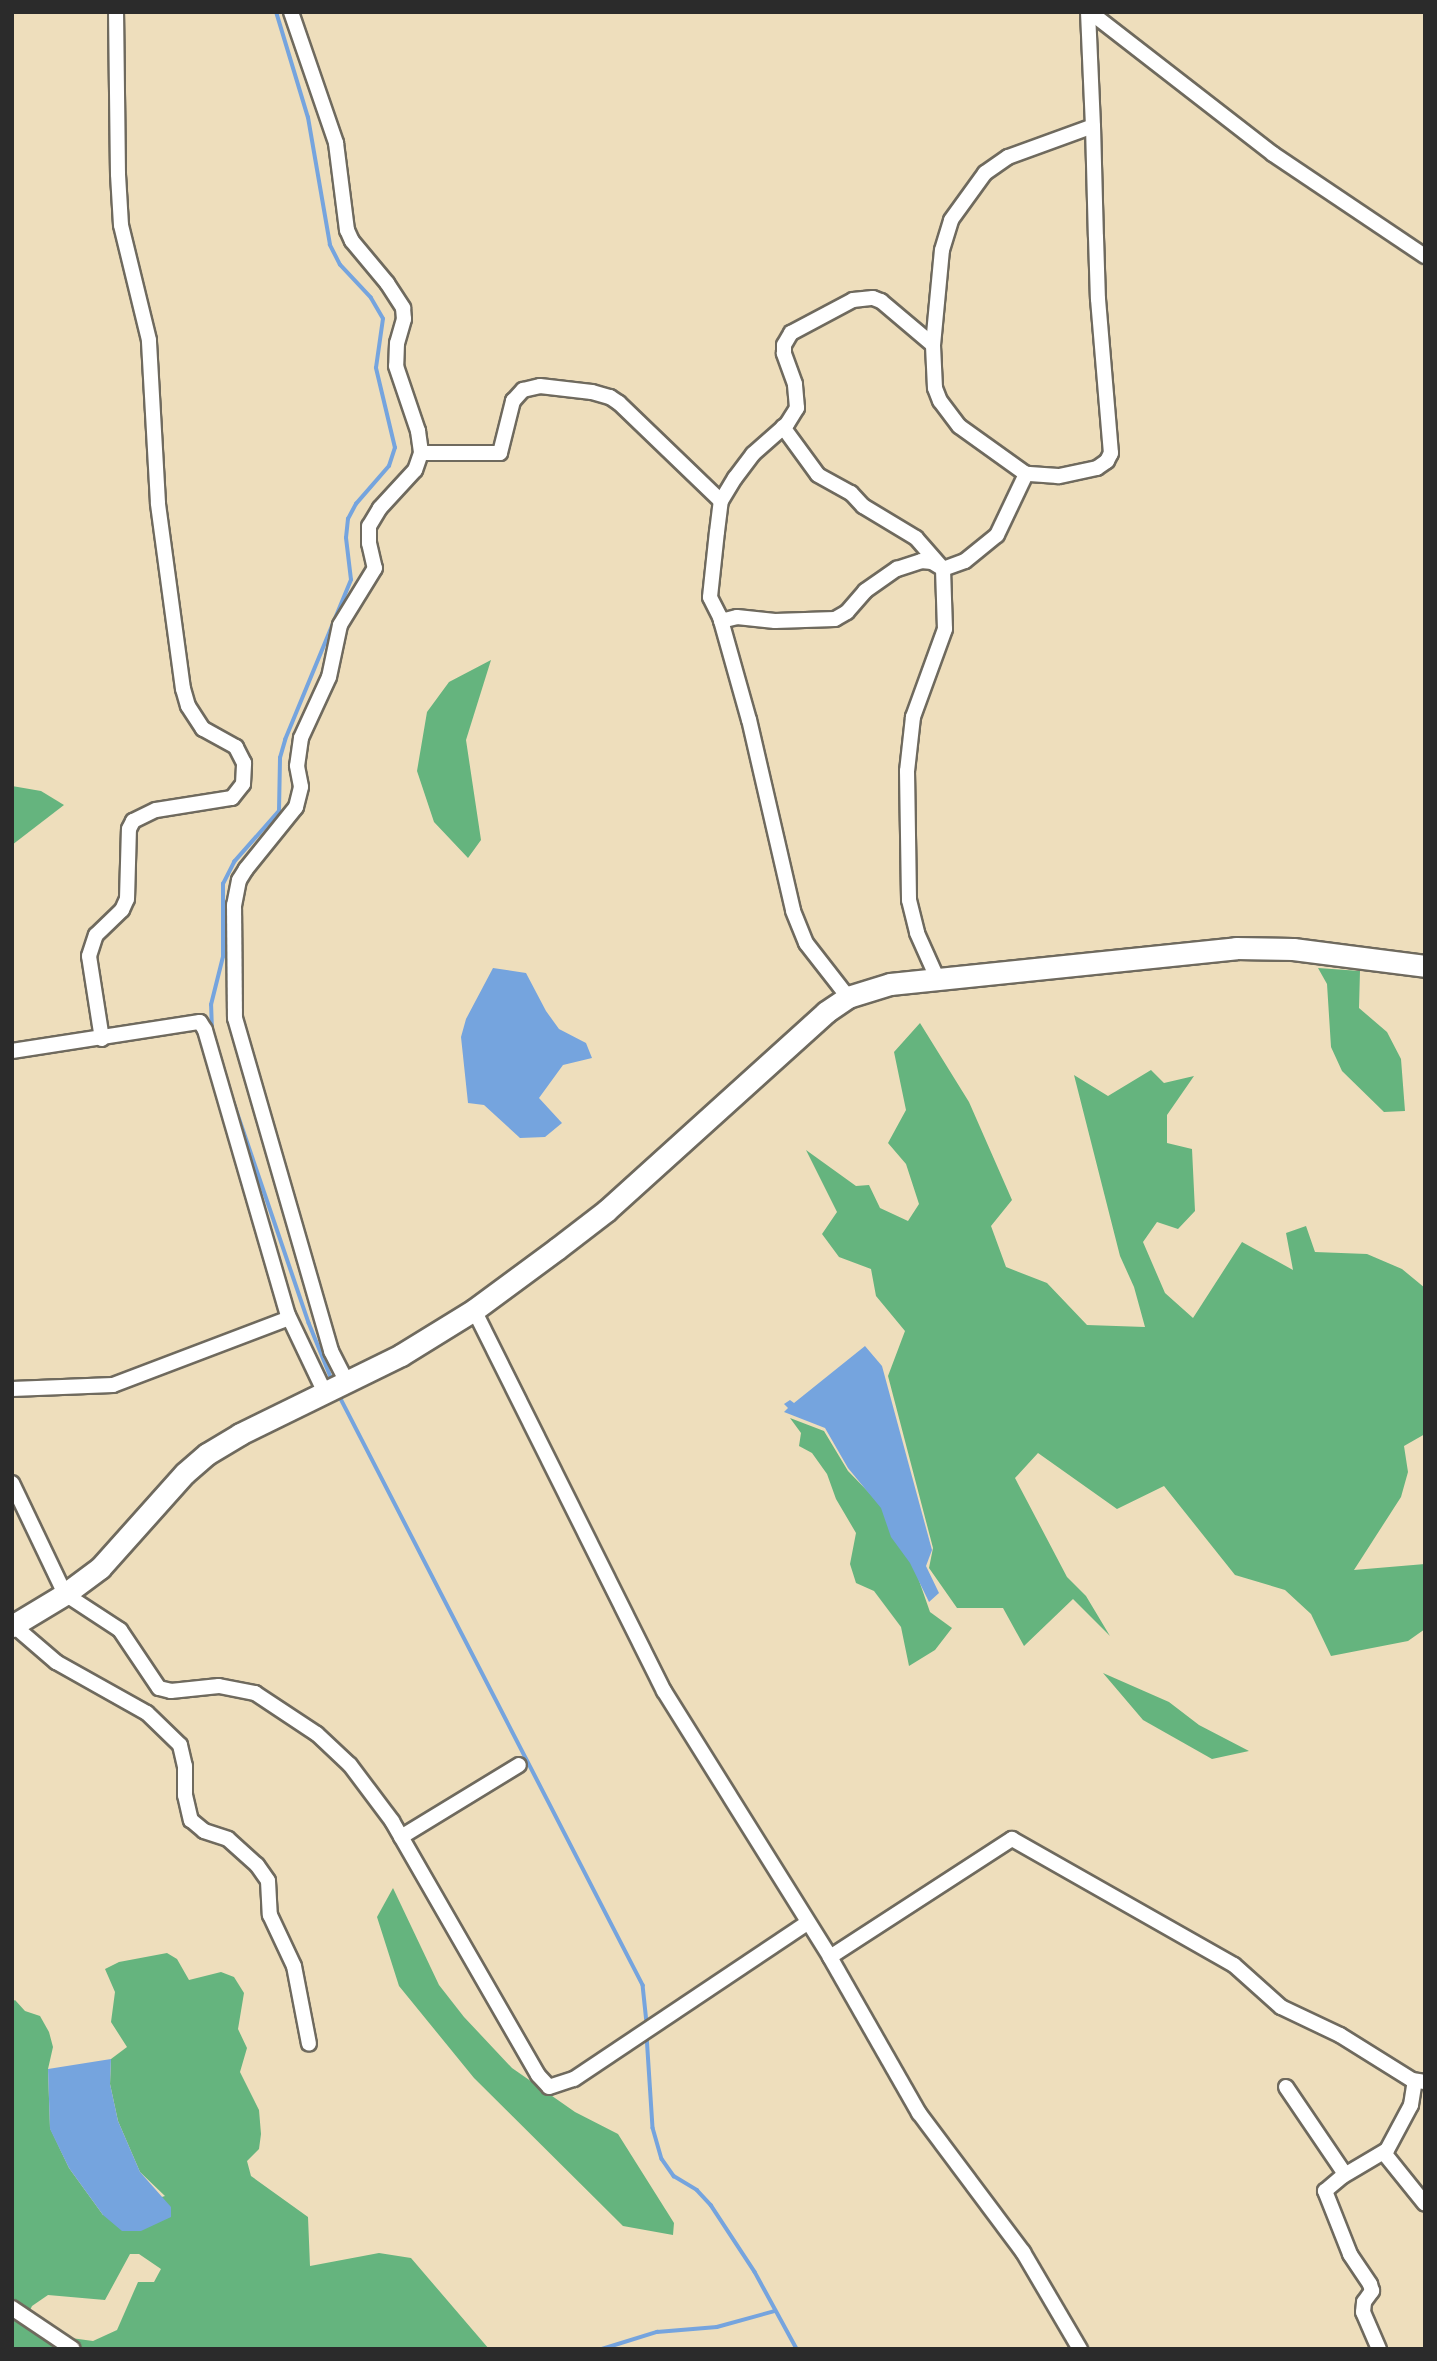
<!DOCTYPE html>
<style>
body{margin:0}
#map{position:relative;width:1437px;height:2361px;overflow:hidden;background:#eedebc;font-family:Pangolin,sans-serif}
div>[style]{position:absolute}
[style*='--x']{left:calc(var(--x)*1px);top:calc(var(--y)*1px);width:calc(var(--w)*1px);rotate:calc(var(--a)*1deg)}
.forest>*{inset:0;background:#65b47e}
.water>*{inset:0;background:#75a4de}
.stream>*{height:3.5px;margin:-1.75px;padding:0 1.75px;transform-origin:1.75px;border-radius:1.75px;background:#75a4de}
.roads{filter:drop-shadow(2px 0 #6f6a5e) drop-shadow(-2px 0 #6f6a5e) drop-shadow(0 2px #6f6a5e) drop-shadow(0 -2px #6f6a5e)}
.street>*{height:14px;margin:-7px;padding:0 7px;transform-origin:7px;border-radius:7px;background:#fff}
.secondary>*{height:21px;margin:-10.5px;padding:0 10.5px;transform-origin:10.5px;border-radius:10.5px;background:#fff}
span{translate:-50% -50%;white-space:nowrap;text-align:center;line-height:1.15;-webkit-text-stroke:5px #fff;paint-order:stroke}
.frame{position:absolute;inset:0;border:14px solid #2b2b2b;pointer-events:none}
</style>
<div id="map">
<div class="forest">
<i style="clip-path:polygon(491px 660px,466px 740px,481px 840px,468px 858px,434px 822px,417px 771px,427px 712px,449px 682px)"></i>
<i style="clip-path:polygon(12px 786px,41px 791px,64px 805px,12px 845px)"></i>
<i style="clip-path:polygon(1318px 968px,1360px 971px,1359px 1008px,1387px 1032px,1401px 1059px,1405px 1111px,1384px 1112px,1342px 1071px,1331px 1047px,1327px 984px)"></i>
<i style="clip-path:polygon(920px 1023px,969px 1102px,1012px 1200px,991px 1226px,1006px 1267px,1047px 1283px,1087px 1325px,1145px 1327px,1134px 1287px,1120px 1256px,1074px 1075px,1108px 1096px,1151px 1070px,1164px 1083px,1194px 1076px,1167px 1115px,1167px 1143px,1192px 1149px,1195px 1211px,1178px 1229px,1157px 1222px,1143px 1242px,1165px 1293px,1193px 1318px,1242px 1242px,1293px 1270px,1286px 1233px,1306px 1226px,1315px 1252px,1367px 1254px,1402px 1269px,1425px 1288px,1425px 1434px,1404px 1446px,1408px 1472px,1401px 1497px,1354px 1570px,1425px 1564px,1425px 1629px,1408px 1641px,1331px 1656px,1311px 1614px,1285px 1590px,1235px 1575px,1164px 1486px,1117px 1509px,1038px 1453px,1015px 1478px,1067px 1577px,1086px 1596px,1110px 1636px,1073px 1599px,1024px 1646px,1003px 1608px,957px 1608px,929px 1568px,933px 1548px,888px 1376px,905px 1331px,876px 1296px,871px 1269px,839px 1257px,822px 1234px,837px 1212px,806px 1150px,856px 1186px,869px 1185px,880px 1208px,908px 1221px,919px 1204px,906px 1164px,888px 1143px,906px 1110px,894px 1052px)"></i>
<i style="clip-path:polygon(790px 1418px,824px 1431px,848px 1471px,882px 1506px,915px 1569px,930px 1612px,952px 1628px,935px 1650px,909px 1666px,901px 1627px,874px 1591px,856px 1583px,850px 1564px,856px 1533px,836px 1499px,827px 1474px,812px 1453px,799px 1446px,801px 1433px)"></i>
<i style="clip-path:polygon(1103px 1673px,1169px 1702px,1199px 1725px,1249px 1751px,1212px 1759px,1143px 1720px)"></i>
<i style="clip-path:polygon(393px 1888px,439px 1985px,464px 2017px,512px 2068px,575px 2112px,618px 2134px,674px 2223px,673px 2235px,623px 2226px,474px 2078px,399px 1986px,377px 1917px)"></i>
<i style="clip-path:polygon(evenodd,167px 1953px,177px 1959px,189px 1980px,221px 1972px,234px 1977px,244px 1993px,238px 2029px,247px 2048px,240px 2072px,259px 2110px,261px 2134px,259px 2149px,247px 2161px,251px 2176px,308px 2217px,310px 2266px,379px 2253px,411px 2258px,489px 2349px,12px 2349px,12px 2002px,15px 2000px,25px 2011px,40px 2016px,49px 2032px,53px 2047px,48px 2069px,50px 2128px,69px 2168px,103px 2215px,165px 2196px,140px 2172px,118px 2121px,110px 2084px,111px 2059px,127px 2047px,111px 2022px,115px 1992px,105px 1969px,119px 1962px,167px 1953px,130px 2254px,139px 2254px,161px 2269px,154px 2282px,138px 2282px,117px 2330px,93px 2341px,49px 2335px,25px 2321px,32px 2306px,48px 2295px,105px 2300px,130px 2254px)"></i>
</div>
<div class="water">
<i style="clip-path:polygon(493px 968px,526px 973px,546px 1011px,559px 1029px,586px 1043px,592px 1058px,563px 1065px,539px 1098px,562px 1123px,545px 1137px,520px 1138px,484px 1105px,468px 1103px,461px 1037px,466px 1019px)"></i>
<i style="clip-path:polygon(865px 1346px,882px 1366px,932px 1550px,926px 1566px,939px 1593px,929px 1602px,910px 1563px,891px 1537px,881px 1508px,848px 1468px,825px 1428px,784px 1412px,788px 1408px,784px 1404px,790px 1400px,794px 1403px)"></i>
<i style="clip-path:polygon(111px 2059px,110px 2084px,118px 2121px,140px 2172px,171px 2207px,171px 2217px,141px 2231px,122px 2231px,103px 2215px,69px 2168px,50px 2129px,48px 2069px)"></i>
</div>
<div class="stream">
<i style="--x:212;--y:1031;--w:26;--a:-92"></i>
<i style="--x:211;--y:1005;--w:49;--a:-76"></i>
<i style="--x:223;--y:957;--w:73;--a:-90"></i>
<i style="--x:223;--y:884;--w:25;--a:-63"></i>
<i style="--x:234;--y:862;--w:68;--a:-48.6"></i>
<i style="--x:279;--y:811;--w:53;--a:-88.9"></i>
<i style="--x:280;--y:758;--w:19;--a:-74"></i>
<i style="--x:285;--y:740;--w:173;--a:-67.6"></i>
<i style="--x:351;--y:580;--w:42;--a:-96.8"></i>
<i style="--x:346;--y:538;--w:19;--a:-84"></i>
<i style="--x:348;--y:519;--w:17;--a:-62"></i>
<i style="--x:356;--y:504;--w:50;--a:-49"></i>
<i style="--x:389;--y:466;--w:19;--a:-72"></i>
<i style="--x:395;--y:448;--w:82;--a:-103.4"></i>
<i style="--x:376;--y:368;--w:49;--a:-81.9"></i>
<i style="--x:383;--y:319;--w:24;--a:-120"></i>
<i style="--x:371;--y:298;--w:45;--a:-133.2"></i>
<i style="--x:340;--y:265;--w:22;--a:-117"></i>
<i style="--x:330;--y:245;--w:129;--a:-99.8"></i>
<i style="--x:308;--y:118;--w:111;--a:-106.8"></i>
<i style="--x:228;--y:1085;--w:251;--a:71.2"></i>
<i style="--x:309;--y:1323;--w:64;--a:67.9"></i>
<i style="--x:339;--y:1395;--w:664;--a:62.74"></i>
<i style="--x:643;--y:1985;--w:38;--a:84"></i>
<i style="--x:647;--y:2035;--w:93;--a:86.3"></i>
<i style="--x:653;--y:2128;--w:32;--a:74"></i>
<i style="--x:662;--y:2159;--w:21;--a:55"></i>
<i style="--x:674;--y:2176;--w:27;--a:31"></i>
<i style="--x:697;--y:2190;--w:21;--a:47"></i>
<i style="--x:711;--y:2205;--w:80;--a:56.7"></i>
<i style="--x:755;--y:2272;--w:88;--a:61.4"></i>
<i style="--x:602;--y:2349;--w:58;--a:-17.2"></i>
<i style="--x:657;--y:2332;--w:60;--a:-4.8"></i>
<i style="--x:717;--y:2327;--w:60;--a:-15.4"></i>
</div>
<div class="roads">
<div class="street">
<i style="--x:291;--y:12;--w:139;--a:71"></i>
<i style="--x:336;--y:143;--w:88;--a:82.8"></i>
<i style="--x:347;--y:230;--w:12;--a:66"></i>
<i style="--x:352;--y:241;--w:55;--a:50.2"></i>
<i style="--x:387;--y:283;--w:30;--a:57"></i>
<i style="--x:403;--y:308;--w:11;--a:85"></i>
<i style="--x:404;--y:319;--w:25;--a:106"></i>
<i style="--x:397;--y:343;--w:23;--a:92"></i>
<i style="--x:396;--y:366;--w:69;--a:71.3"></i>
<i style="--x:418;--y:431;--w:22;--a:82"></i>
<i style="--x:421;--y:453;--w:18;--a:109"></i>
<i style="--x:415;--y:470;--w:52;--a:132.6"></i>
<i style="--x:380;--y:508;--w:21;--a:121"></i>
<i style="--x:369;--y:526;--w:17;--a:90"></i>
<i style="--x:369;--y:543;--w:26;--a:77"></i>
<i style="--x:375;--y:568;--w:67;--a:121.6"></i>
<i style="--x:340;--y:625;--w:53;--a:101.9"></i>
<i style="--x:329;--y:677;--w:67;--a:114.7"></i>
<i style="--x:301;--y:738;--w:28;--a:98"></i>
<i style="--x:297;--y:766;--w:21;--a:79"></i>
<i style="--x:301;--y:787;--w:21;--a:104"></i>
<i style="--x:296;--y:807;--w:80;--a:128.9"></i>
<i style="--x:246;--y:869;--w:13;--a:122"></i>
<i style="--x:239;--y:880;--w:25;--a:101"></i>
<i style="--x:234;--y:905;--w:113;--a:89.5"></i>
<i style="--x:235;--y:1018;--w:347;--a:73.9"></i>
<i style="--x:331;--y:1351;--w:35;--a:63"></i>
<i style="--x:1088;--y:12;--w:114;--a:87.5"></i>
<i style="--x:1093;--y:126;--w:111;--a:88.5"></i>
<i style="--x:1096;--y:237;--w:62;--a:88.2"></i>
<i style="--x:1098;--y:299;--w:155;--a:85.2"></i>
<i style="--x:1111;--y:453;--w:9;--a:117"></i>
<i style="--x:1107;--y:461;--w:12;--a:145"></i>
<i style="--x:1097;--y:468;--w:40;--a:168"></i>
<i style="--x:1058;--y:476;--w:32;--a:-176"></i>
<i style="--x:1026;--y:474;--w:82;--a:-144.4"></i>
<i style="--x:959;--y:426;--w:31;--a:-127"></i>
<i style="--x:940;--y:401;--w:14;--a:-111"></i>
<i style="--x:935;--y:388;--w:43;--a:-92.7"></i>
<i style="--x:933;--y:345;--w:95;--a:-84.6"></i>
<i style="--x:942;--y:250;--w:31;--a:-73"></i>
<i style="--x:951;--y:220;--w:58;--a:-54.1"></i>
<i style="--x:985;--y:173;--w:28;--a:-35"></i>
<i style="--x:1008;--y:157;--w:90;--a:-20"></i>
<i style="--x:1090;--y:12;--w:232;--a:37.8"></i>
<i style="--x:1273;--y:154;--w:183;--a:33.9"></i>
<i style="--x:783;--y:427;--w:59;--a:53.9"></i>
<i style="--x:818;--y:475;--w:38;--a:29"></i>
<i style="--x:851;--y:493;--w:18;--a:47"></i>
<i style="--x:863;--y:506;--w:62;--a:31.1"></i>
<i style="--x:916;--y:538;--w:41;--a:48.9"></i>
<i style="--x:943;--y:569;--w:60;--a:88.1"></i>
<i style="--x:945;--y:629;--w:94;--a:110"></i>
<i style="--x:913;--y:717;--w:54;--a:96.3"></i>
<i style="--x:907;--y:771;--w:129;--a:89.1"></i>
<i style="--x:909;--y:900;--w:34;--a:76"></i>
<i style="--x:917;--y:933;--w:51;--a:65.9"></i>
<i style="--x:421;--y:453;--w:79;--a:0"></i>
<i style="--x:500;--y:453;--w:54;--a:-76"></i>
<i style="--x:513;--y:401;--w:15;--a:-48"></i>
<i style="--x:523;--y:390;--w:17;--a:-13"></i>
<i style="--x:540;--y:386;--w:52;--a:6.6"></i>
<i style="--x:592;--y:392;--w:19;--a:16"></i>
<i style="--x:610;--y:397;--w:11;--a:34"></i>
<i style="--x:619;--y:403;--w:141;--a:43.9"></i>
<i style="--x:721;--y:621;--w:16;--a:-14"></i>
<i style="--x:737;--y:617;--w:38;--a:6"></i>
<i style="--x:775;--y:621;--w:60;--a:-1.9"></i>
<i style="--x:835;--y:619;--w:14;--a:-30"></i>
<i style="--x:847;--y:612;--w:28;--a:-49"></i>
<i style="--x:865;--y:591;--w:39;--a:-35"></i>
<i style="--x:897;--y:569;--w:25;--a:-18"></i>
<i style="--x:921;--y:561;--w:11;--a:5"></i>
<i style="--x:932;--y:562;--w:13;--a:32"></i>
<i style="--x:943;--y:569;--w:23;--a:-20"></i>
<i style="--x:965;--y:561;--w:41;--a:-39.1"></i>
<i style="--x:997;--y:535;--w:68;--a:-64.6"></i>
<i style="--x:848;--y:997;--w:68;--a:-127.9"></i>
<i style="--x:806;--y:943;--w:35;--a:-112"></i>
<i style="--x:793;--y:910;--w:195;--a:-103"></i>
<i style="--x:749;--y:720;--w:107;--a:-105.7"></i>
<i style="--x:720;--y:617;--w:22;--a:-117"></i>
<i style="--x:710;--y:597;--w:65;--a:-83.9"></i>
<i style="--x:717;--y:532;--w:31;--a:-83"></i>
<i style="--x:721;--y:501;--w:27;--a:-59"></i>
<i style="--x:735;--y:478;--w:30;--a:-53"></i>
<i style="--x:753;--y:454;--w:45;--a:-41.4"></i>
<i style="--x:787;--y:424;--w:19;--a:-58"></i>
<i style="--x:797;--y:408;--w:24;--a:-95"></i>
<i style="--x:795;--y:384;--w:33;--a:-110"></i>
<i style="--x:784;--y:353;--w:8;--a:-90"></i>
<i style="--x:784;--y:345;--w:14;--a:-60"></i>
<i style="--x:791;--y:333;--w:70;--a:-28"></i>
<i style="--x:853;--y:300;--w:20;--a:-6"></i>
<i style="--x:873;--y:298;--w:9;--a:21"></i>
<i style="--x:881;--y:301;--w:68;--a:40.2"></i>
<i style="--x:102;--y:1039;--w:84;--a:-98.9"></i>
<i style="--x:89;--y:956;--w:22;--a:-72"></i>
<i style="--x:96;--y:935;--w:36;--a:-44"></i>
<i style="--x:122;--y:910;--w:12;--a:-66"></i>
<i style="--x:127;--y:899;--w:70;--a:-88.4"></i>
<i style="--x:129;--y:829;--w:9;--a:-63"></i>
<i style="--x:133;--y:821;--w:25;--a:-26"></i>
<i style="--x:156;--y:810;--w:77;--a:-9"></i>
<i style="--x:232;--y:798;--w:18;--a:-52"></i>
<i style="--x:243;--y:784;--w:21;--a:-87"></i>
<i style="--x:244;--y:763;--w:18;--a:-117"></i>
<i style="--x:236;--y:747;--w:38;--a:-151"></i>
<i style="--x:203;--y:729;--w:27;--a:-123"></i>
<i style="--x:188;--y:706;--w:18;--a:-106"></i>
<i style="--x:183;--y:689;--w:188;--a:-97.7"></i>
<i style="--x:158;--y:503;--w:163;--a:-93.2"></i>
<i style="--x:149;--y:340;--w:118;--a:-103.7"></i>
<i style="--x:121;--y:225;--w:51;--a:-93.4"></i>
<i style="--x:118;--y:174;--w:162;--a:-90.7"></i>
<i style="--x:12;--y:1051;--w:190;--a:-8.8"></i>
<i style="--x:200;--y:1022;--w:9;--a:58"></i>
<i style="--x:205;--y:1030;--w:297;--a:73.8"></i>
<i style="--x:288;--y:1315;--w:86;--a:64.6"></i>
<i style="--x:474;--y:1310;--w:426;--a:63.5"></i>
<i style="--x:664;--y:1691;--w:314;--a:58"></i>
<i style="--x:830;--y:1957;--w:180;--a:60.3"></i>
<i style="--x:919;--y:2113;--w:174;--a:53.2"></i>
<i style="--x:1023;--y:2252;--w:113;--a:59.6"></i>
<i style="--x:12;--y:1389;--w:101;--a:-2.3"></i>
<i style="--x:113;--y:1385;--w:188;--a:-20.8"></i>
<i style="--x:12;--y:1483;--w:123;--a:64.5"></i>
<i style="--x:65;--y:1594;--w:66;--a:33.2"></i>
<i style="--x:120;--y:1630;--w:70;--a:56.1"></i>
<i style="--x:159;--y:1688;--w:12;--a:14"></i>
<i style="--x:171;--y:1691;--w:48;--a:-5.9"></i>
<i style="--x:219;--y:1686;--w:37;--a:11"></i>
<i style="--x:255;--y:1693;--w:74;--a:33.5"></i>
<i style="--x:317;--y:1734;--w:45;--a:43.2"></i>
<i style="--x:350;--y:1765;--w:70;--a:53.1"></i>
<i style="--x:392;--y:1821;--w:293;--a:60.1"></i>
<i style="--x:538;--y:2075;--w:16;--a:47"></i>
<i style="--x:549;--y:2087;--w:26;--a:-18"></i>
<i style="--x:574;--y:2079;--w:280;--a:-33.8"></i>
<i style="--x:13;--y:1625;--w:57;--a:40.7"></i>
<i style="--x:56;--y:1662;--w:104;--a:29.3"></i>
<i style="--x:147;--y:1713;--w:46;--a:44.1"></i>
<i style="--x:180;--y:1745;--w:22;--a:77"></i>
<i style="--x:185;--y:1766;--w:29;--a:90"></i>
<i style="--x:185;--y:1795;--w:26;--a:77"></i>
<i style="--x:191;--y:1820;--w:17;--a:40"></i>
<i style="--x:204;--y:1831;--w:25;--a:18"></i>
<i style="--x:228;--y:1839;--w:39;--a:42"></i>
<i style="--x:257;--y:1865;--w:19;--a:55"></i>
<i style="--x:268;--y:1881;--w:34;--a:87"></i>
<i style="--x:270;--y:1915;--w:56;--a:64.8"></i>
<i style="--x:294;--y:1966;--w:79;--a:79.1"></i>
<i style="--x:401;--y:1837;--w:138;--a:-31.4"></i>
<i style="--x:830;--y:1957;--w:217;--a:-33"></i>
<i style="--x:1012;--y:1839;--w:255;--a:29.6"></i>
<i style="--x:1234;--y:1965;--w:63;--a:41.8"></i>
<i style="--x:1281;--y:2007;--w:65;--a:25.4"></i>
<i style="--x:1340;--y:2035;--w:85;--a:32"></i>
<i style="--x:1412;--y:2080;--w:13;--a:9"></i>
<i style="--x:1286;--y:2087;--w:105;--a:55.9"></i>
<i style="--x:1384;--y:2153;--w:65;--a:51.2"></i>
<i style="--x:12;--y:2308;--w:73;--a:33.9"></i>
<i style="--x:1379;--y:2349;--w:40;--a:-113.4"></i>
<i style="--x:1363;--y:2312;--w:10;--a:-84"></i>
<i style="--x:1364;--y:2302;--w:14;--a:-54"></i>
<i style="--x:1372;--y:2291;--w:7;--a:-106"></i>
<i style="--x:1370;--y:2284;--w:36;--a:-124"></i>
<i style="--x:1350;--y:2254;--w:68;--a:-111.6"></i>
<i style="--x:1325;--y:2191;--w:23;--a:-40"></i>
<i style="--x:1343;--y:2176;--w:51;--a:-30.6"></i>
<i style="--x:1387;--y:2150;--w:51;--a:-61.9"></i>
<i style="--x:1411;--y:2105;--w:24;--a:-81"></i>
</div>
<div class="secondary">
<i style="--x:12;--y:1626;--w:62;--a:-31.1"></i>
<i style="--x:65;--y:1594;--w:44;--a:-36.6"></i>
<i style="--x:100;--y:1568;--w:127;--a:-48.2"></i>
<i style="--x:185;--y:1473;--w:29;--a:-41"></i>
<i style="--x:207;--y:1454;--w:39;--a:-31"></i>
<i style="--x:240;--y:1434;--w:179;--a:-26.1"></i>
<i style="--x:401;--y:1355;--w:86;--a:-31.7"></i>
<i style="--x:474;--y:1310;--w:104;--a:-36.4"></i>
<i style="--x:558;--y:1248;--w:61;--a:-37.6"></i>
<i style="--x:606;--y:1211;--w:297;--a:-42.1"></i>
<i style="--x:826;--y:1012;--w:27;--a:-34"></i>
<i style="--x:848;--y:997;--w:44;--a:-17.2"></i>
<i style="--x:890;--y:984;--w:348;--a:-5.9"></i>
<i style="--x:1236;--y:948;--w:57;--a:1"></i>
<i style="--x:1293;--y:949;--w:133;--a:7.3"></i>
</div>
</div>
<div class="frame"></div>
</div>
